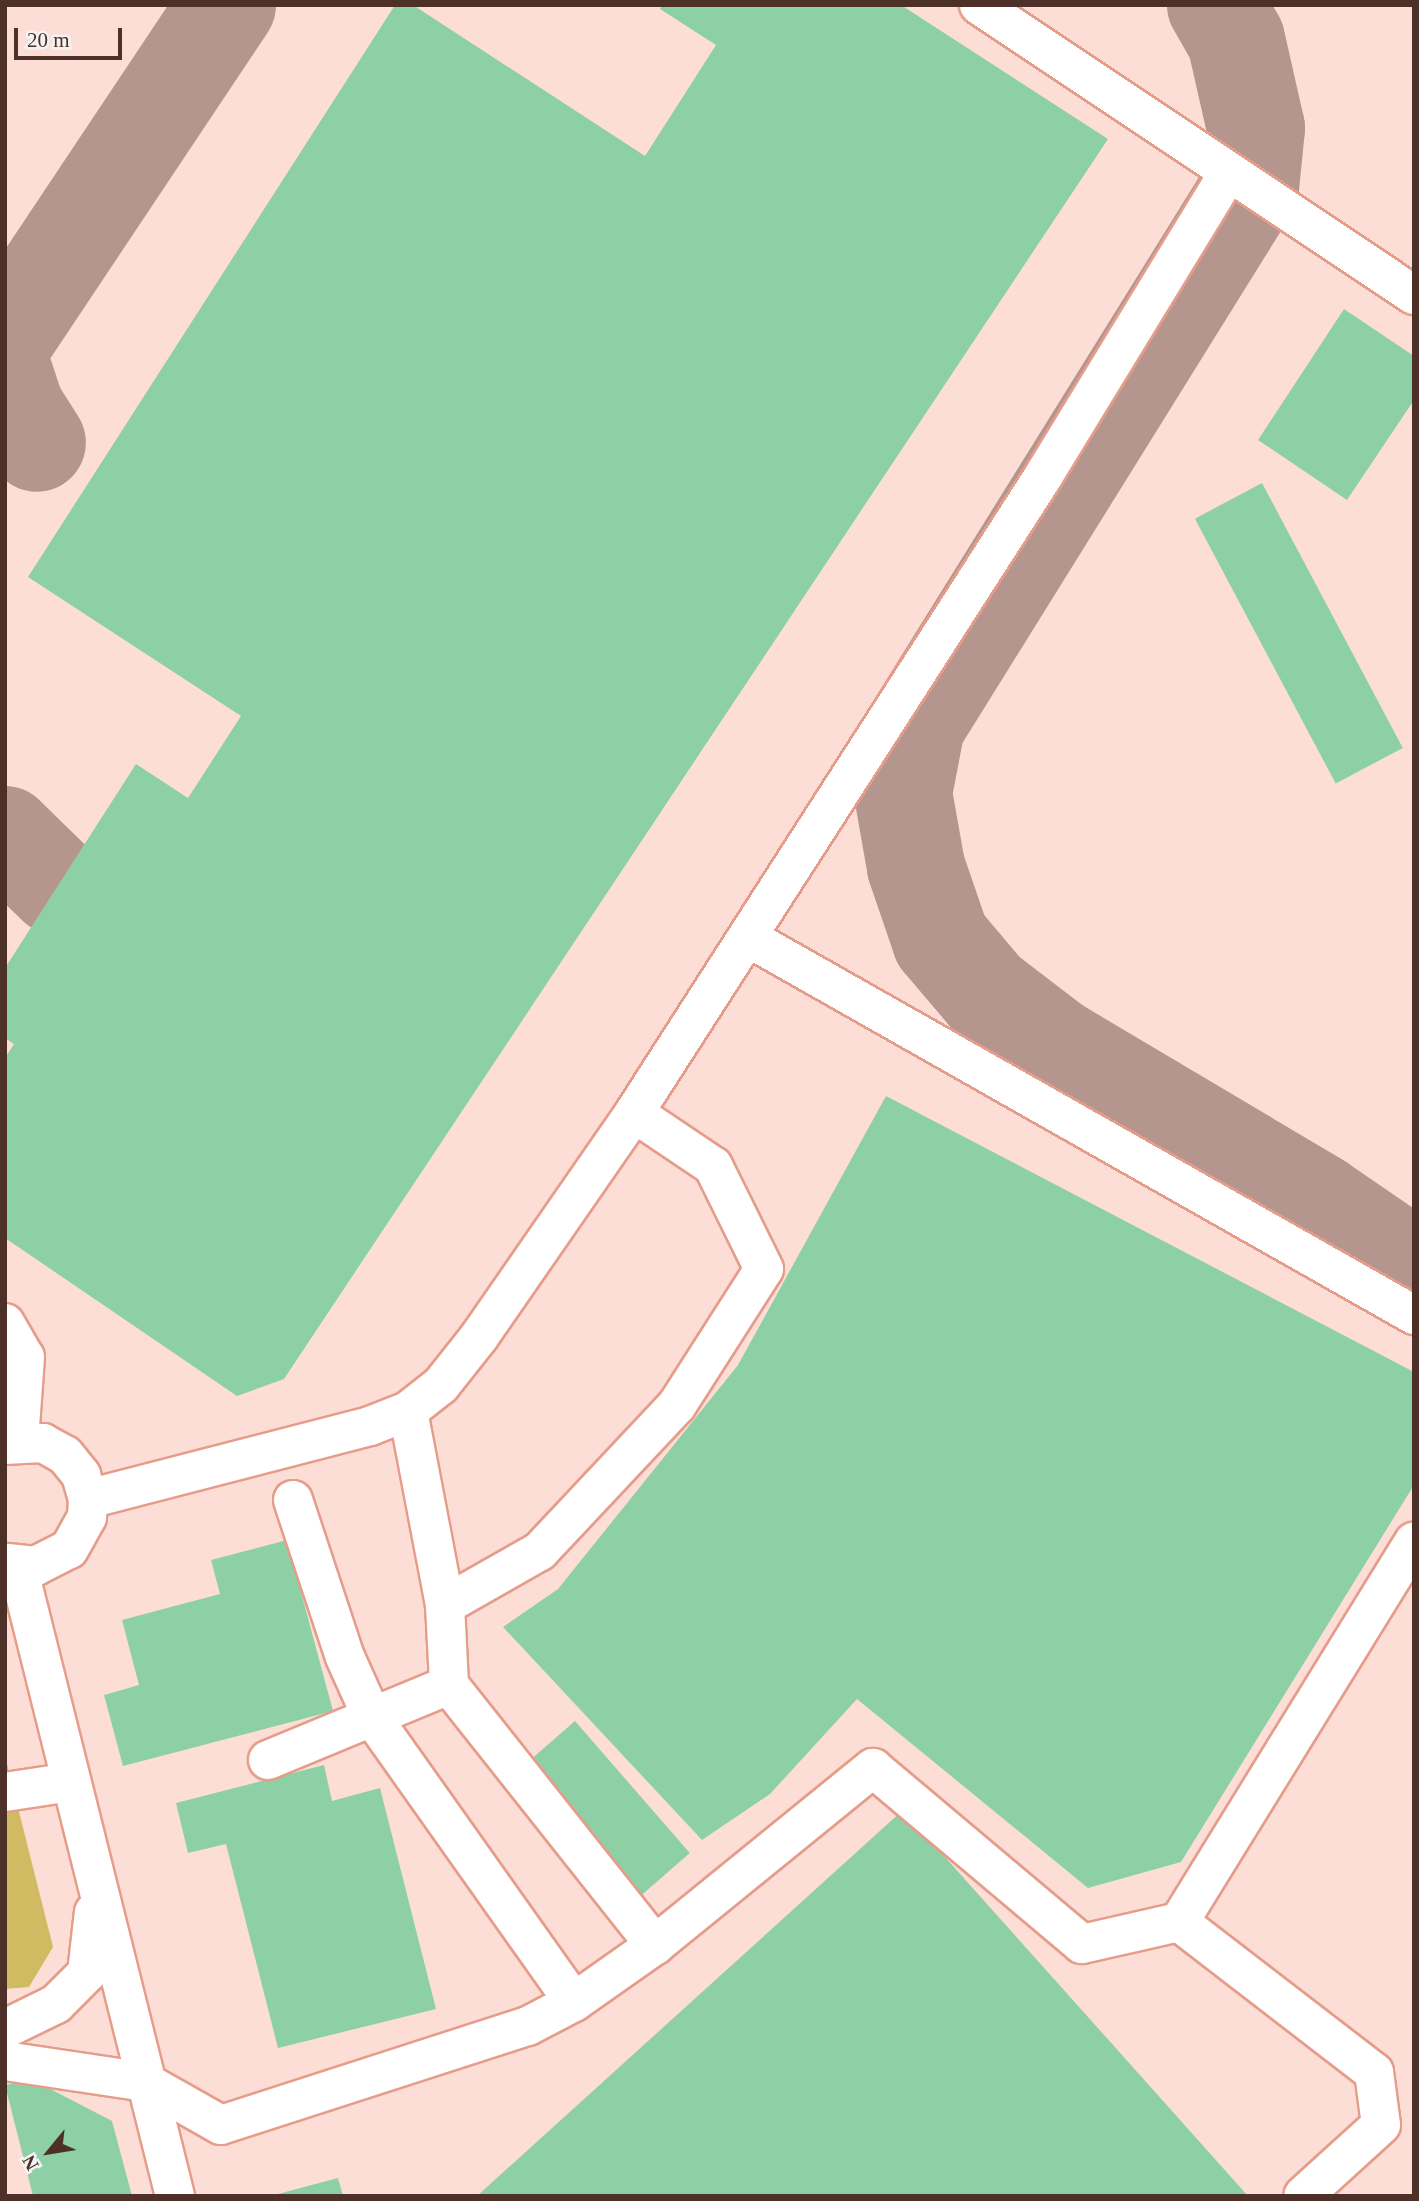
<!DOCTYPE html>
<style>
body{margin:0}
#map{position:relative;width:1419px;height:2201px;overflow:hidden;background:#fdded6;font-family:"Times New Roman",serif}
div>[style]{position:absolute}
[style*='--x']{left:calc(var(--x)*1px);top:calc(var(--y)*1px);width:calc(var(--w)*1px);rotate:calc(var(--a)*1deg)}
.green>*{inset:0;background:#d0ba62}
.taxiway>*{height:98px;margin:-49px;padding:0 49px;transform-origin:49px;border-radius:49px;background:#b4968e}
.building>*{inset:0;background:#8ed0a6;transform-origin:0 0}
.roads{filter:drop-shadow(2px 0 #e59d8a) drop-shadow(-2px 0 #e59d8a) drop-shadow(0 2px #e59d8a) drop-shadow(0 -2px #e59d8a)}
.minor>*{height:38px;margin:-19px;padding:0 19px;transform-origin:19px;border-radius:19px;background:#fff}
span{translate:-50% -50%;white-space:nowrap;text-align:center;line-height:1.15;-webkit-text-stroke:7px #f3f3f3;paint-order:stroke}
.frame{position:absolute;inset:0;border:7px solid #4d3028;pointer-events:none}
.north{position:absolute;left:14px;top:2117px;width:70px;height:70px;-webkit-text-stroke:5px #f3f3f3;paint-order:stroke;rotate:240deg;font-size:19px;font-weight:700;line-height:28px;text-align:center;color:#4d3028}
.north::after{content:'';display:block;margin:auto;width:24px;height:32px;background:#4d3028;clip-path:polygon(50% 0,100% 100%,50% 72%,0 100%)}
.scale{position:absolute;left:14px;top:28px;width:108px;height:32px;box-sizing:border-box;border:4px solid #4d3028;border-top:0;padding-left:9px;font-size:21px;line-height:24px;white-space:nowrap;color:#4d3028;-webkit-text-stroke:5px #f3f3f3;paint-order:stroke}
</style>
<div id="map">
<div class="green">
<i style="clip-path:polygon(5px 1756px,53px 1947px,29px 1987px,5px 1989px)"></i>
</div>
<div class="taxiway">
<i style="--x:1216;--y:5;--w:40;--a:60.3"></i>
<i style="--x:1236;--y:40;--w:90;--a:77.2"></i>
<i style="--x:1256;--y:128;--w:60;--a:95.7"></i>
<i style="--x:1250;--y:188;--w:632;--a:121.88"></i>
<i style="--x:916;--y:725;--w:69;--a:100.8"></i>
<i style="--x:903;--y:793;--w:75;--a:80"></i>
<i style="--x:916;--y:867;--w:77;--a:71.1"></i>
<i style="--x:941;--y:940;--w:70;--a:49.7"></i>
<i style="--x:986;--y:993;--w:87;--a:37.5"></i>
<i style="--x:1055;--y:1046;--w:307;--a:30.7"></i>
<i style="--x:1319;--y:1203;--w:115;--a:34.4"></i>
<i style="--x:5;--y:338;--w:400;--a:-56.3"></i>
<i style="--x:5;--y:377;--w:33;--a:72"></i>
<i style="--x:15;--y:408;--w:41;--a:57.8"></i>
<i style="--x:5;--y:835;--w:73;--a:44.4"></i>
</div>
<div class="building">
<i style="clip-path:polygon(395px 5px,413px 5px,645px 156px,716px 45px,660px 9px,662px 5px,901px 5px,1108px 139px,284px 1379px,237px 1396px,5px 1238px,5px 1058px,14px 1044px,5px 1038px,5px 968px,136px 764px,188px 798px,241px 716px,28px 577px)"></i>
<i style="clip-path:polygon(1344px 309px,1414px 356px,1414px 400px,1347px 500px,1258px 440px)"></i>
<i style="left:1262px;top:483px;width:300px;height:76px;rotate:62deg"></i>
<i style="clip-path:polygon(886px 1096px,1414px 1372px,1414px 1485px,1181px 1862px,1088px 1888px,857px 1699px,770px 1794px,702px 1840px,503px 1627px,558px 1589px,738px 1365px)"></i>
<i style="clip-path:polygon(287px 1540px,333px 1711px,123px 1766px,104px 1695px,139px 1685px,122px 1620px,220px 1594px,211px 1560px)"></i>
<i style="left:575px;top:1721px;width:175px;height:65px;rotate:49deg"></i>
<i style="clip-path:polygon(324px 1765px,332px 1801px,380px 1788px,436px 2009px,278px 2048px,226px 1844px,188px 1853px,176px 1803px)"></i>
<i style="clip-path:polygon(903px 1810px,1248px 2196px,477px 2196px)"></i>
<i style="clip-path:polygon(33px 2080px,112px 2121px,132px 2196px,33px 2196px,5px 2085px)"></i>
<i style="clip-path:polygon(338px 2178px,343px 2196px,274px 2196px,274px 2195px)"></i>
</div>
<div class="roads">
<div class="minor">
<i style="--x:979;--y:5;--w:523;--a:33.69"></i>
<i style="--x:747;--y:937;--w:767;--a:29.54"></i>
<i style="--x:5;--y:1323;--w:39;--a:60"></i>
<i style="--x:25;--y:1357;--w:84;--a:94.1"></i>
<i style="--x:408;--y:1411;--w:197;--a:79.2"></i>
<i style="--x:445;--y:1605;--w:80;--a:87.1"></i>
<i style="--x:449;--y:1685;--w:332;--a:51.6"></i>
<i style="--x:5;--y:1445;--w:38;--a:-3"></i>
<i style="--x:43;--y:1443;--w:25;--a:29"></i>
<i style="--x:65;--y:1455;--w:26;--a:51"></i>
<i style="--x:81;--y:1475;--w:25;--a:74"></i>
<i style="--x:88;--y:1499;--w:18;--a:93"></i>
<i style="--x:87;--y:1517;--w:37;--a:119"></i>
<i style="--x:69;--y:1549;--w:37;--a:153"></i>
<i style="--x:36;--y:1566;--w:31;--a:-174"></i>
<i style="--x:88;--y:1499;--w:291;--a:-14.5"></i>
<i style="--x:370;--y:1426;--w:41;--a:-21.5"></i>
<i style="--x:408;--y:1411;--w:42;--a:-38.2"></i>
<i style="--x:441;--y:1385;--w:61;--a:-51.6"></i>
<i style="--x:479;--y:1337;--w:272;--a:-55.3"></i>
<i style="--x:634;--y:1113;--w:758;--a:-57.27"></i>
<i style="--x:1044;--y:475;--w:354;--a:-58.6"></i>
<i style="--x:293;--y:1500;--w:165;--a:71.7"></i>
<i style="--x:345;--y:1657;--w:66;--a:65.8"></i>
<i style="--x:372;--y:1717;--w:349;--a:54.7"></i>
<i style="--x:18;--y:1567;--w:648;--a:75.99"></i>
<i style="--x:445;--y:1605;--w:109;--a:-29.6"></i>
<i style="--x:540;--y:1551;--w:200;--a:-46.8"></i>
<i style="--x:677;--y:1405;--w:161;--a:-57.4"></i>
<i style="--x:764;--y:1269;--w:115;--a:-116.3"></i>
<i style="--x:713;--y:1166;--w:95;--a:-146.1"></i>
<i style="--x:268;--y:1760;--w:196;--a:-22.5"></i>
<i style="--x:5;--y:1792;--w:67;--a:-8.6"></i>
<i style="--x:1179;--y:1922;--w:246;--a:37.6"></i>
<i style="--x:1374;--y:2072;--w:53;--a:82.5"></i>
<i style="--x:1381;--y:2125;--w:105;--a:137.7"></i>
<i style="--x:5;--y:2029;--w:57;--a:-26.1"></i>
<i style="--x:56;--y:2004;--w:44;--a:-45"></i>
<i style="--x:87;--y:1973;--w:61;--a:-83.5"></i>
<i style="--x:5;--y:2061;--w:142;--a:8.5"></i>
<i style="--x:145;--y:2082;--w:87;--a:29.5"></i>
<i style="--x:221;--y:2125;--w:323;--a:-17.9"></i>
<i style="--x:528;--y:2026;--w:52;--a:-27.6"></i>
<i style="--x:574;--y:2002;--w:99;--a:-35.1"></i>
<i style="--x:655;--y:1945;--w:281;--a:-39.1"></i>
<i style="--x:873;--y:1768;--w:273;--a:40.1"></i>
<i style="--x:1082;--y:1944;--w:99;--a:-12.8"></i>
<i style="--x:1179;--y:1922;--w:447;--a:-58.3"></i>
</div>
</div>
<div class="frame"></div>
<div class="north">N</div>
<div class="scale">20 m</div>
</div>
